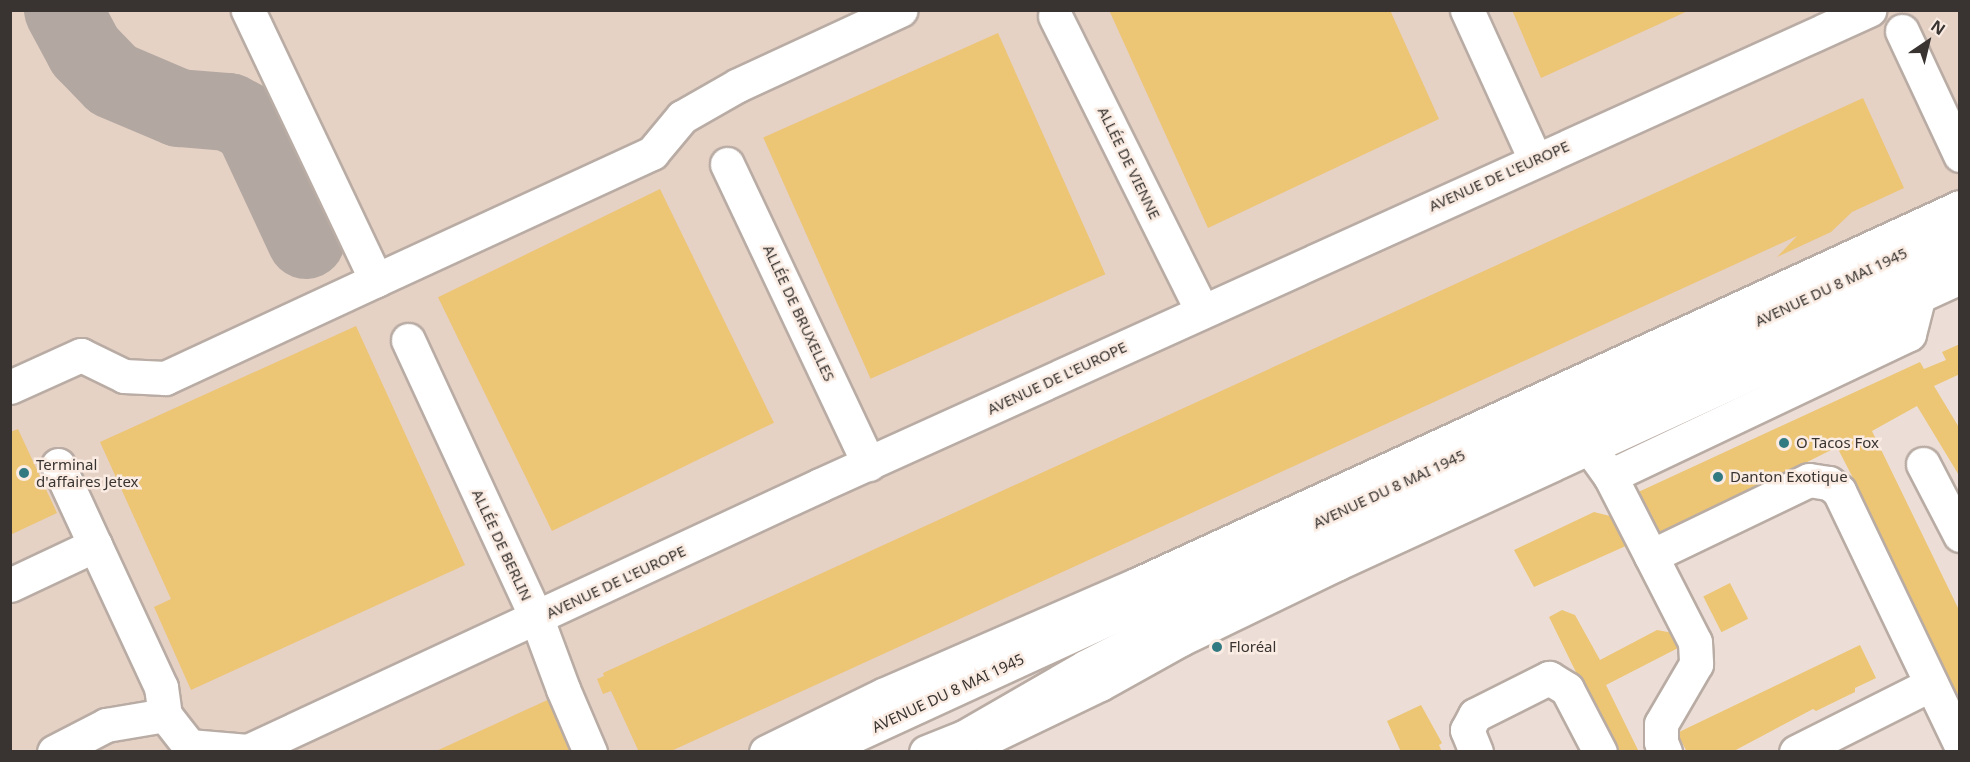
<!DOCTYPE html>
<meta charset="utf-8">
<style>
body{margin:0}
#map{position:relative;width:1970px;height:762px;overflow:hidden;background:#ecded6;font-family:"Noto Sans",sans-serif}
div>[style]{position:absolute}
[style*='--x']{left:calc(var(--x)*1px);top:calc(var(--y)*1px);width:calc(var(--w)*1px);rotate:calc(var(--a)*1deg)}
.built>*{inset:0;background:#e6d1c5}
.taxiway>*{height:78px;margin:-39px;padding:0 39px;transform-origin:39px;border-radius:39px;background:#b2a8a1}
.building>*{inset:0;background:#ecc575;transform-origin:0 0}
.roads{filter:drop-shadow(2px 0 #b9aca4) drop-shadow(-2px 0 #b9aca4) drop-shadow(0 2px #b9aca4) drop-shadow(0 -2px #b9aca4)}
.minor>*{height:33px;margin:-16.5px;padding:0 16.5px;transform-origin:16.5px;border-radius:16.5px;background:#fff}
.major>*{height:33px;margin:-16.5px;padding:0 16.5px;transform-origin:16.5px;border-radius:16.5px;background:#fff}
.dots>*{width:16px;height:16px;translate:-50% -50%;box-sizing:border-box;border:3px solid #faece3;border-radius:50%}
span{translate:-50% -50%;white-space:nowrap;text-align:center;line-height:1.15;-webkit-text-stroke:5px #faece3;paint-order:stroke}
.street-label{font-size:15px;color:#393431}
.poi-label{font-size:15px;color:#393431}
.left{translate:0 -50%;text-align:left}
.frame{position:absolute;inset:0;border:12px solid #393431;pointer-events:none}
.north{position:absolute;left:1898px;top:12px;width:60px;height:60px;-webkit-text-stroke:4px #faece3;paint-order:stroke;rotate:35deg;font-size:16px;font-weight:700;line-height:24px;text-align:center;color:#393431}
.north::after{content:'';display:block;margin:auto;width:21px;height:27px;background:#393431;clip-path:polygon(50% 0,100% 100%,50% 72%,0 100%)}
</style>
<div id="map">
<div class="built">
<i style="clip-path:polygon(10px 11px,1959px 11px,1959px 198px,749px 751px,11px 751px)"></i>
</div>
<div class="taxiway">
<i style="--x:63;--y:10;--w:47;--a:61.8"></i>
<i style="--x:85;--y:51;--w:40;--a:46"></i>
<i style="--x:113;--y:80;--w:72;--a:23"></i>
<i style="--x:179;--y:108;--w:50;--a:4.6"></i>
<i style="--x:229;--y:112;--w:26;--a:28"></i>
<i style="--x:252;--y:124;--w:128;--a:65"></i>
</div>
<div class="building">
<i style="clip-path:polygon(1109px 10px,1390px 10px,1439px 119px,1208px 228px)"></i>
<i style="clip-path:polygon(1512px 10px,1690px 10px,1541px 78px)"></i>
<i style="left:998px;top:33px;width:264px;height:257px;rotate:66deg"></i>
<i style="clip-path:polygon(1863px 98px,1904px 188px,1852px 212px,1831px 232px,1777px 257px,1797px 236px,669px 752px,639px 752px,611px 691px,603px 694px,597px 679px,604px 676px,603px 673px)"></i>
<i style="left:660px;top:189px;width:260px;height:247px;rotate:64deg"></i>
<i style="clip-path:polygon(356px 326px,465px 565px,191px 690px,154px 607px,171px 599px,100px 442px)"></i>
<i style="clip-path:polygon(1960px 344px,1960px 374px,1934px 386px,1960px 429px,1960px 477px,1917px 406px,1872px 431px,1960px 612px,1960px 702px,1956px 703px,1938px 665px,1942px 663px,1916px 611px,1912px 612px,1894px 572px,1897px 570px,1850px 481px,1853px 478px,1837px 447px,1656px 538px,1634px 494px,1920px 362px,1924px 369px,1946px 360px,1942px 352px)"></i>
<i style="clip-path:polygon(18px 429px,57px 513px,10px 535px,10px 432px)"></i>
<i style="clip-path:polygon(1594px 512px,1614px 517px,1628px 545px,1534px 587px,1514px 550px)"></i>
<i style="left:1730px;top:583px;width:40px;height:30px;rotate:63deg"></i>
<i style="clip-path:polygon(1562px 610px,1575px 615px,1600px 660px,1657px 630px,1673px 633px,1680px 647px,1606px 685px,1639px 752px,1615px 752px,1549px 617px)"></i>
<i style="clip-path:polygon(1860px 645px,1876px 678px,1855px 688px,1855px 692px,1816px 711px,1813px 709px,1732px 752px,1687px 752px,1677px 733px)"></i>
<i style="clip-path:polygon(554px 697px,578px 752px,434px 752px)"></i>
<i style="clip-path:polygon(1421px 705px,1442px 743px,1439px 745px,1442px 752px,1401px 752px,1387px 721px)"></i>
</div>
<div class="roads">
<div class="minor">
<i style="--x:1467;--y:10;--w:164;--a:65.5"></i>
<i style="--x:1055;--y:16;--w:330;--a:63.5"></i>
<i style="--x:1902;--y:31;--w:137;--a:64.9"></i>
<i style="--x:727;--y:164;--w:332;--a:64.7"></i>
<i style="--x:376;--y:280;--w:304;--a:-24.7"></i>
<i style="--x:652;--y:153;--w:47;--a:-50.2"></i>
<i style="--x:682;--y:117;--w:64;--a:-29.7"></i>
<i style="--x:738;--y:85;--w:179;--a:-24.8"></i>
<i style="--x:408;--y:340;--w:307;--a:65.2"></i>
<i style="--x:537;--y:619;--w:75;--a:69.6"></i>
<i style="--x:563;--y:689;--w:69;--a:66.8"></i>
<i style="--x:10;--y:387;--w:78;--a:-24.3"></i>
<i style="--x:81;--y:355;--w:48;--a:26"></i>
<i style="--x:124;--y:376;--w:41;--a:2.8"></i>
<i style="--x:165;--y:378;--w:233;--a:-24.9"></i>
<i style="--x:376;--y:280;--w:299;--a:-115.4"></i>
<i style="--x:1579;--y:433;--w:53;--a:54.2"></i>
<i style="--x:1610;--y:476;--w:331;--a:-25.4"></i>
<i style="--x:1909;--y:334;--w:53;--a:-75.7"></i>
<i style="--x:1923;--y:464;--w:80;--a:62.5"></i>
<i style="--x:58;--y:465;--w:88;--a:65.2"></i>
<i style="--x:1610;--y:476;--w:186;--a:62.9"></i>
<i style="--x:1695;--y:642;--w:22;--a:87"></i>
<i style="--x:1696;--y:664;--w:69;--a:120.3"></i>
<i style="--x:1661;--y:724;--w:18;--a:90"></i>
<i style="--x:1661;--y:742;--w:11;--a:68"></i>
<i style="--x:1651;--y:556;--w:175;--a:-25.7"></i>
<i style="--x:1809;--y:480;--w:20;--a:9"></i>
<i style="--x:1829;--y:483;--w:13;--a:39"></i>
<i style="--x:1839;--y:491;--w:280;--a:64.4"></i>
<i style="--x:10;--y:585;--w:94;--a:-25.2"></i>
<i style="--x:95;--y:545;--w:157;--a:65.1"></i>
<i style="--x:161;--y:687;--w:28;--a:82"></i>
<i style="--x:988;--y:738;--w:124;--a:-25.7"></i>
<i style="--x:1100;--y:684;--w:93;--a:-29.1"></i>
<i style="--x:1181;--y:639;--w:172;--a:-25.8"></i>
<i style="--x:1336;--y:564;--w:687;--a:-24.7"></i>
<i style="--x:54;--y:752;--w:59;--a:-27.4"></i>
<i style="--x:106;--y:725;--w:60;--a:-9.6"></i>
<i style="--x:165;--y:715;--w:39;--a:52"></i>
<i style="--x:189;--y:746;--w:59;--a:4.8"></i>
<i style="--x:248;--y:751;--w:631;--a:-24.94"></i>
<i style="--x:820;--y:485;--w:1152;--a:-24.36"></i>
<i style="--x:766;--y:752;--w:132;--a:-26"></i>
<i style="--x:885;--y:694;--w:276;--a:-23.5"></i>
<i style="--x:1138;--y:584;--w:904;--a:-24.64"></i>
<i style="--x:1476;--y:752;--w:24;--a:-112"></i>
<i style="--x:1467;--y:730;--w:17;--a:-62"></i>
<i style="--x:1475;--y:715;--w:83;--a:-26.6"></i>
<i style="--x:1549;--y:678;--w:21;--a:31"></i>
<i style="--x:1567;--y:689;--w:71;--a:62.4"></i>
<i style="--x:1796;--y:752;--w:151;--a:-26.7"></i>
</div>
<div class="major">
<i style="--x:818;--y:752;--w:1257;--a:-24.69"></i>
<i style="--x:926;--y:752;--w:41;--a:-21.5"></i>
<i style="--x:964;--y:737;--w:140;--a:-30"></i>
<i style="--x:1085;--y:667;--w:126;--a:-27"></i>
<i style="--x:1197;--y:610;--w:145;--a:-23.9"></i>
<i style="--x:1330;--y:551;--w:80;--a:-26.9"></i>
<i style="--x:1401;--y:515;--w:339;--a:-25.4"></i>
<i style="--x:1707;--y:370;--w:277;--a:-24.3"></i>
</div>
</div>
<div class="dots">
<i style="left:1784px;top:443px;background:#327a82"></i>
<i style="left:24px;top:473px;background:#327a82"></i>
<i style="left:1718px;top:477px;background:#327a82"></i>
<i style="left:1217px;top:647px;background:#327a82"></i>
</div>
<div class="street-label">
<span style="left:1129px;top:163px;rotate:64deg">ALLÉE DE VIENNE</span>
<span style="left:1499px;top:176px;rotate:-24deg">AVENUE DE L'EUROPE</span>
<span style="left:1831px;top:287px;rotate:-25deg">AVENUE DU 8 MAI 1945</span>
<span style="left:799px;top:313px;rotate:65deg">ALLÉE DE BRUXELLES</span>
<span style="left:1057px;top:378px;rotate:-25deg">AVENUE DE L'EUROPE</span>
<span style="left:1389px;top:489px;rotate:-25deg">AVENUE DU 8 MAI 1945</span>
<span style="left:502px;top:545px;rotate:65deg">ALLÉE DE BERLIN</span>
<span style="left:616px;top:582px;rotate:-25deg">AVENUE DE L'EUROPE</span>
<span style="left:948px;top:693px;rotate:-25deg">AVENUE DU 8 MAI 1945</span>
</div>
<div class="poi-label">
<span class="left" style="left:1796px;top:443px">O Tacos Fox</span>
<span class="left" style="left:36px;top:473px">Terminal<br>d'affaires Jetex</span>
<span class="left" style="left:1730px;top:477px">Danton Exotique</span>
<span class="left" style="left:1229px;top:647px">Floréal</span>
</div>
<div class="frame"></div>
<div class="north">N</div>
</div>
